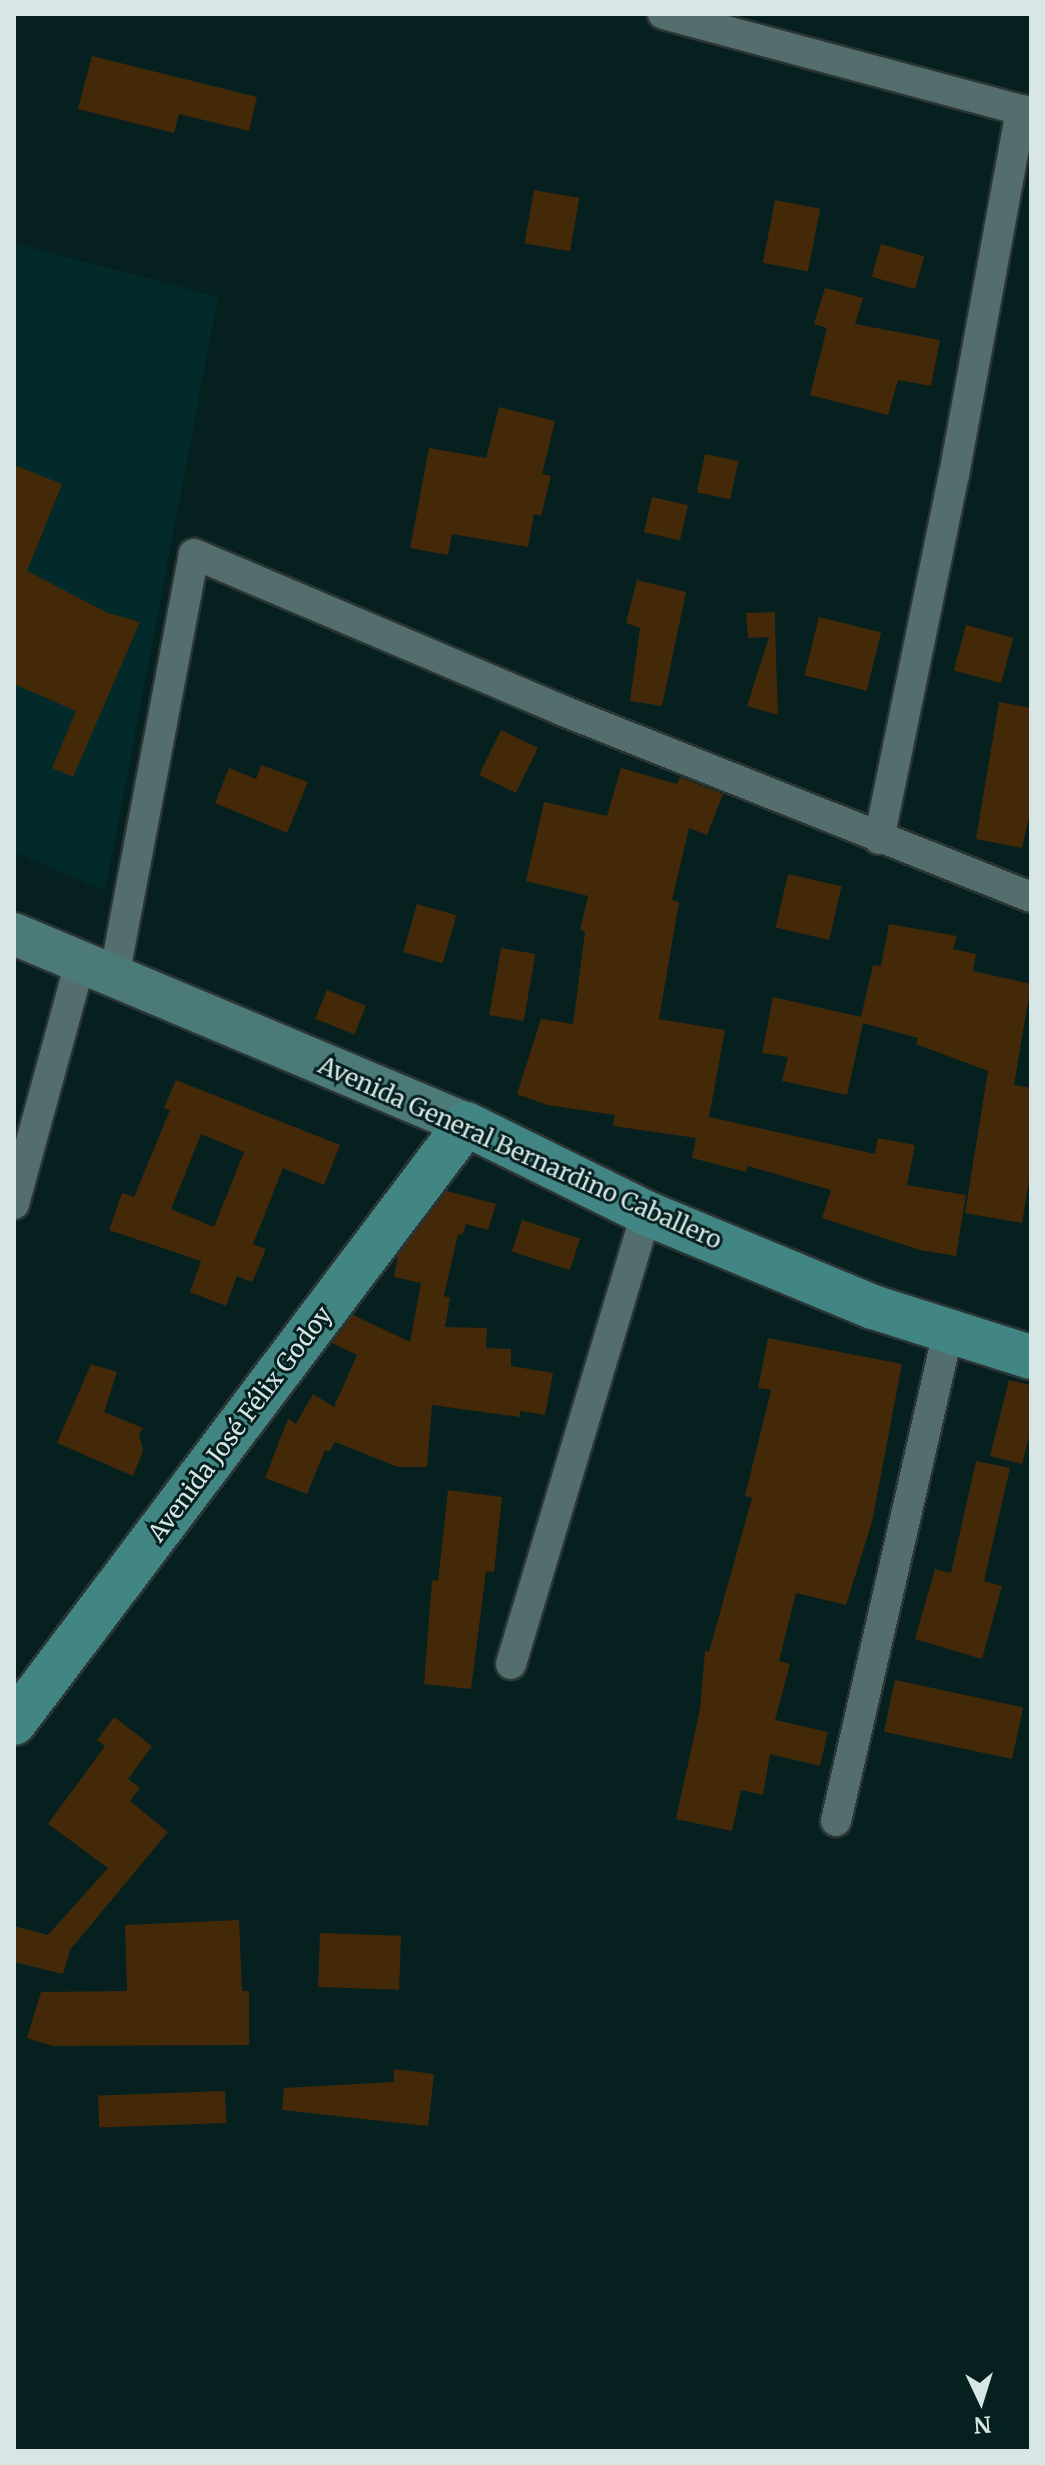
<!DOCTYPE html>
<meta charset="utf-8">
<style>
body{margin:0}
#map{position:relative;width:1045px;height:2465px;overflow:hidden;background:#062020;font-family:Merriweather,serif}
div>[style]{position:absolute}
[style*='--x']{left:calc(var(--x)*1px);top:calc(var(--y)*1px);width:calc(var(--w)*1px);rotate:calc(var(--a)*1deg)}
.built>*{inset:0;background:#032a2a}
.building>*{inset:0;background:#432907;transform-origin:0 0}
.roads{filter:drop-shadow(2px 0 #2b3535) drop-shadow(-2px 0 #2b3535) drop-shadow(0 2px #2b3535) drop-shadow(0 -2px #2b3535)}
.minor>*{height:30px;margin:-15px;padding:0 15px;transform-origin:15px;border-radius:15px;background:#536e6d}
.secondary>*{height:42px;margin:-21px;padding:0 21px;transform-origin:21px;border-radius:21px;background:#4b7a79}
.primary>*{height:44px;margin:-22px;padding:0 22px;transform-origin:22px;border-radius:22px;background:#428684}
span{translate:-50% -50%;white-space:nowrap;text-align:center;line-height:1.15;-webkit-text-stroke:6px #062020;paint-order:stroke}
.street-label{font-size:24px;color:#d8e6e6}
.frame{position:absolute;inset:0;border:16px solid #d8e6e6;pointer-events:none}
.north{position:absolute;left:941px;top:2361px;width:80px;height:80px;-webkit-text-stroke:6px #062020;paint-order:stroke;rotate:176deg;font-size:22px;font-weight:700;line-height:32px;text-align:center;color:#d8e6e6}
.north::after{content:'';display:block;margin:auto;width:28px;height:36px;background:#d8e6e6;clip-path:polygon(50% 0,100% 100%,50% 72%,0 100%)}
</style>
<div id="map">
<div class="built">
<i style="clip-path:polygon(14px 243px,218px 297px,105px 891px,14px 852px)"></i>
</div>
<div class="building">
<i style="clip-path:polygon(92px 56px,257px 97px,249px 131px,179px 114px,174px 133px,78px 109px)"></i>
<i style="left:534px;top:190px;width:46px;height:54px;rotate:10deg"></i>
<i style="left:775px;top:200px;width:46px;height:64px;rotate:11deg"></i>
<i style="left:881px;top:244px;width:45px;height:34px;rotate:16deg"></i>
<i style="clip-path:polygon(825px 288px,863px 298px,855px 324px,940px 340px,931px 386px,898px 380px,888px 415px,810px 395px,827px 328px,814px 324px)"></i>
<i style="clip-path:polygon(499px 407px,555px 421px,542px 474px,551px 476px,541px 516px,534px 514px,528px 547px,452px 534px,448px 555px,410px 548px,429px 448px,486px 458px)"></i>
<i style="left:705px;top:454px;width:34px;height:39px;rotate:12deg"></i>
<i style="clip-path:polygon(14px 465px,62px 484px,27px 571px,108px 613px,140px 622px,73px 777px,52px 768px,76px 711px,14px 684px)"></i>
<i style="left:652px;top:497px;width:37px;height:36px;rotate:13deg"></i>
<i style="clip-path:polygon(637px 580px,686px 592px,662px 706px,630px 701px,640px 628px,626px 623px)"></i>
<i style="clip-path:polygon(775px 612px,775px 627px,778px 715px,747px 706px,769px 637px,748px 638px,746px 613px)"></i>
<i style="left:819px;top:617px;width:64px;height:60px;rotate:14deg"></i>
<i style="left:966px;top:625px;width:49px;height:47px;rotate:15deg"></i>
<i style="clip-path:polygon(999px 702px,1031px 708px,1031px 808px,1022px 848px,976px 839px)"></i>
<i style="left:501px;top:730px;width:41px;height:50px;rotate:26deg"></i>
<i style="clip-path:polygon(261px 765px,308px 782px,287px 833px,215px 803px,229px 768px,256px 779px)"></i>
<i style="clip-path:polygon(621px 768px,677px 784px,680px 777px,723px 794px,707px 835px,689px 828px,672px 900px,679px 902px,659px 1019px,725px 1030px,709px 1117px,875px 1154px,878px 1138px,915px 1145px,907px 1185px,966px 1195px,956px 1256px,920px 1250px,822px 1218px,831px 1190px,748px 1166px,746px 1172px,692px 1158px,696px 1138px,613px 1126px,615px 1115px,547px 1105px,517px 1094px,541px 1019px,573px 1024px,585px 932px,580px 930px,588px 896px,526px 881px,544px 802px,607px 816px)"></i>
<i style="left:788px;top:874px;width:55px;height:55px;rotate:13deg"></i>
<i style="left:417px;top:904px;width:41px;height:50px;rotate:16deg"></i>
<i style="clip-path:polygon(889px 924px,957px 936px,953px 949px,976px 954px,973px 971px,1031px 984px,1014px 1085px,1031px 1088px,1031px 1168px,1022px 1223px,965px 1213px,988px 1071px,916px 1044px,918px 1038px,863px 1023px,847px 1095px,782px 1081px,788px 1057px,762px 1053px,773px 997px,861px 1017px,873px 965px,881px 966px)"></i>
<i style="left:501px;top:948px;width:35px;height:68px;rotate:10deg"></i>
<i style="left:327px;top:990px;width:42px;height:31px;rotate:22deg"></i>
<i style="clip-path:polygon(evenodd,176px 1080px,340px 1145px,324px 1185px,283px 1168px,253px 1244px,266px 1249px,252px 1282px,237px 1276px,226px 1306px,190px 1292px,201px 1261px,109px 1230px,122px 1193px,134px 1197px,170px 1110px,164px 1108px,176px 1080px,201px 1134px,244px 1152px,214px 1227px,171px 1209px,201px 1134px)"></i>
<i style="clip-path:polygon(447px 1191px,496px 1204px,488px 1230px,466px 1224px,462px 1235px,458px 1234px,444px 1296px,450px 1298px,445px 1327px,487px 1328px,486px 1348px,511px 1349px,511px 1366px,553px 1373px,545px 1415px,520px 1411px,520px 1417px,432px 1405px,427px 1467px,398px 1467px,335px 1442px,329px 1452px,325px 1450px,307px 1494px,265px 1478px,288px 1419px,296px 1424px,313px 1394px,334px 1407px,357px 1355px,332px 1343px,353px 1315px,410px 1342px,421px 1283px,394px 1277px,398px 1255px)"></i>
<i style="left:522px;top:1220px;width:61px;height:33px;rotate:18deg"></i>
<i style="clip-path:polygon(768px 1338px,902px 1364px,872px 1522px,846px 1605px,796px 1593px,779px 1661px,790px 1664px,775px 1720px,828px 1732px,820px 1766px,770px 1754px,763px 1795px,741px 1790px,732px 1831px,676px 1819px,700px 1709px,705px 1651px,709px 1652px,752px 1498px,745px 1496px,771px 1390px,758px 1388px)"></i>
<i style="clip-path:polygon(91px 1364px,117px 1372px,104px 1412px,143px 1428px,139px 1434px,143px 1451px,133px 1476px,57px 1443px)"></i>
<i style="clip-path:polygon(1009px 1380px,1031px 1385px,1031px 1429px,1022px 1464px,990px 1456px)"></i>
<i style="clip-path:polygon(976px 1461px,1010px 1468px,984px 1581px,1002px 1586px,982px 1659px,915px 1639px,935px 1569px,951px 1573px)"></i>
<i style="clip-path:polygon(448px 1490px,502px 1497px,494px 1572px,486px 1571px,471px 1689px,424px 1684px,432px 1580px,438px 1581px)"></i>
<i style="left:895px;top:1680px;width:131px;height:53px;rotate:12deg"></i>
<i style="clip-path:polygon(114px 1717px,152px 1746px,128px 1779px,140px 1788px,130px 1801px,168px 1832px,70px 1950px,63px 1974px,14px 1962px,14px 1926px,48px 1935px,108px 1868px,48px 1824px,105px 1746px,97px 1740px)"></i>
<i style="clip-path:polygon(239px 1920px,242px 1991px,249px 1991px,249px 2045px,53px 2046px,27px 2038px,41px 1992px,127px 1991px,125px 1925px)"></i>
<i style="left:320px;top:1933px;width:81px;height:54px;rotate:2deg"></i>
<i style="clip-path:polygon(394px 2069px,434px 2074px,428px 2126px,282px 2110px,284px 2088px,394px 2082px)"></i>
<i style="left:225px;top:2091px;width:32px;height:127px;rotate:88deg"></i>
</div>
<div class="roads">
<div class="minor">
<i style="--x:663;--y:14;--w:371;--a:15"></i>
<i style="--x:879;--y:839;--w:372;--a:-78.4"></i>
<i style="--x:954;--y:475;--w:371;--a:-79.6"></i>
<i style="--x:1021;--y:110;--w:10;--a:11"></i>
<i style="--x:114;--y:977;--w:430;--a:-79.3"></i>
<i style="--x:194;--y:554;--w:399;--a:23"></i>
<i style="--x:561;--y:710;--w:506;--a:21.7"></i>
<i style="--x:14;--y:1204;--w:250;--a:-74.7"></i>
<i style="--x:511;--y:1664;--w:471;--a:-73.3"></i>
<i style="--x:836;--y:1821;--w:502;--a:-77.1"></i>
</div>
<div class="secondary">
<i style="--x:14;--y:934;--w:490;--a:22.8"></i>
</div>
<div class="primary">
<i style="--x:14;--y:1723;--w:750;--a:-52.96"></i>
<i style="--x:466;--y:1124;--w:201;--a:26.3"></i>
<i style="--x:646;--y:1213;--w:246;--a:22.5"></i>
<i style="--x:873;--y:1307;--w:166;--a:17.6"></i>
</div>
</div>
<div class="street-label">
<span style="left:520px;top:1153px;rotate:24deg">Avenida General Bernardino Caballero</span>
<span style="left:240px;top:1424px;rotate:-53deg">Avenida José Félix Godoy</span>
</div>
<div class="frame"></div>
<div class="north">N</div>
</div>
